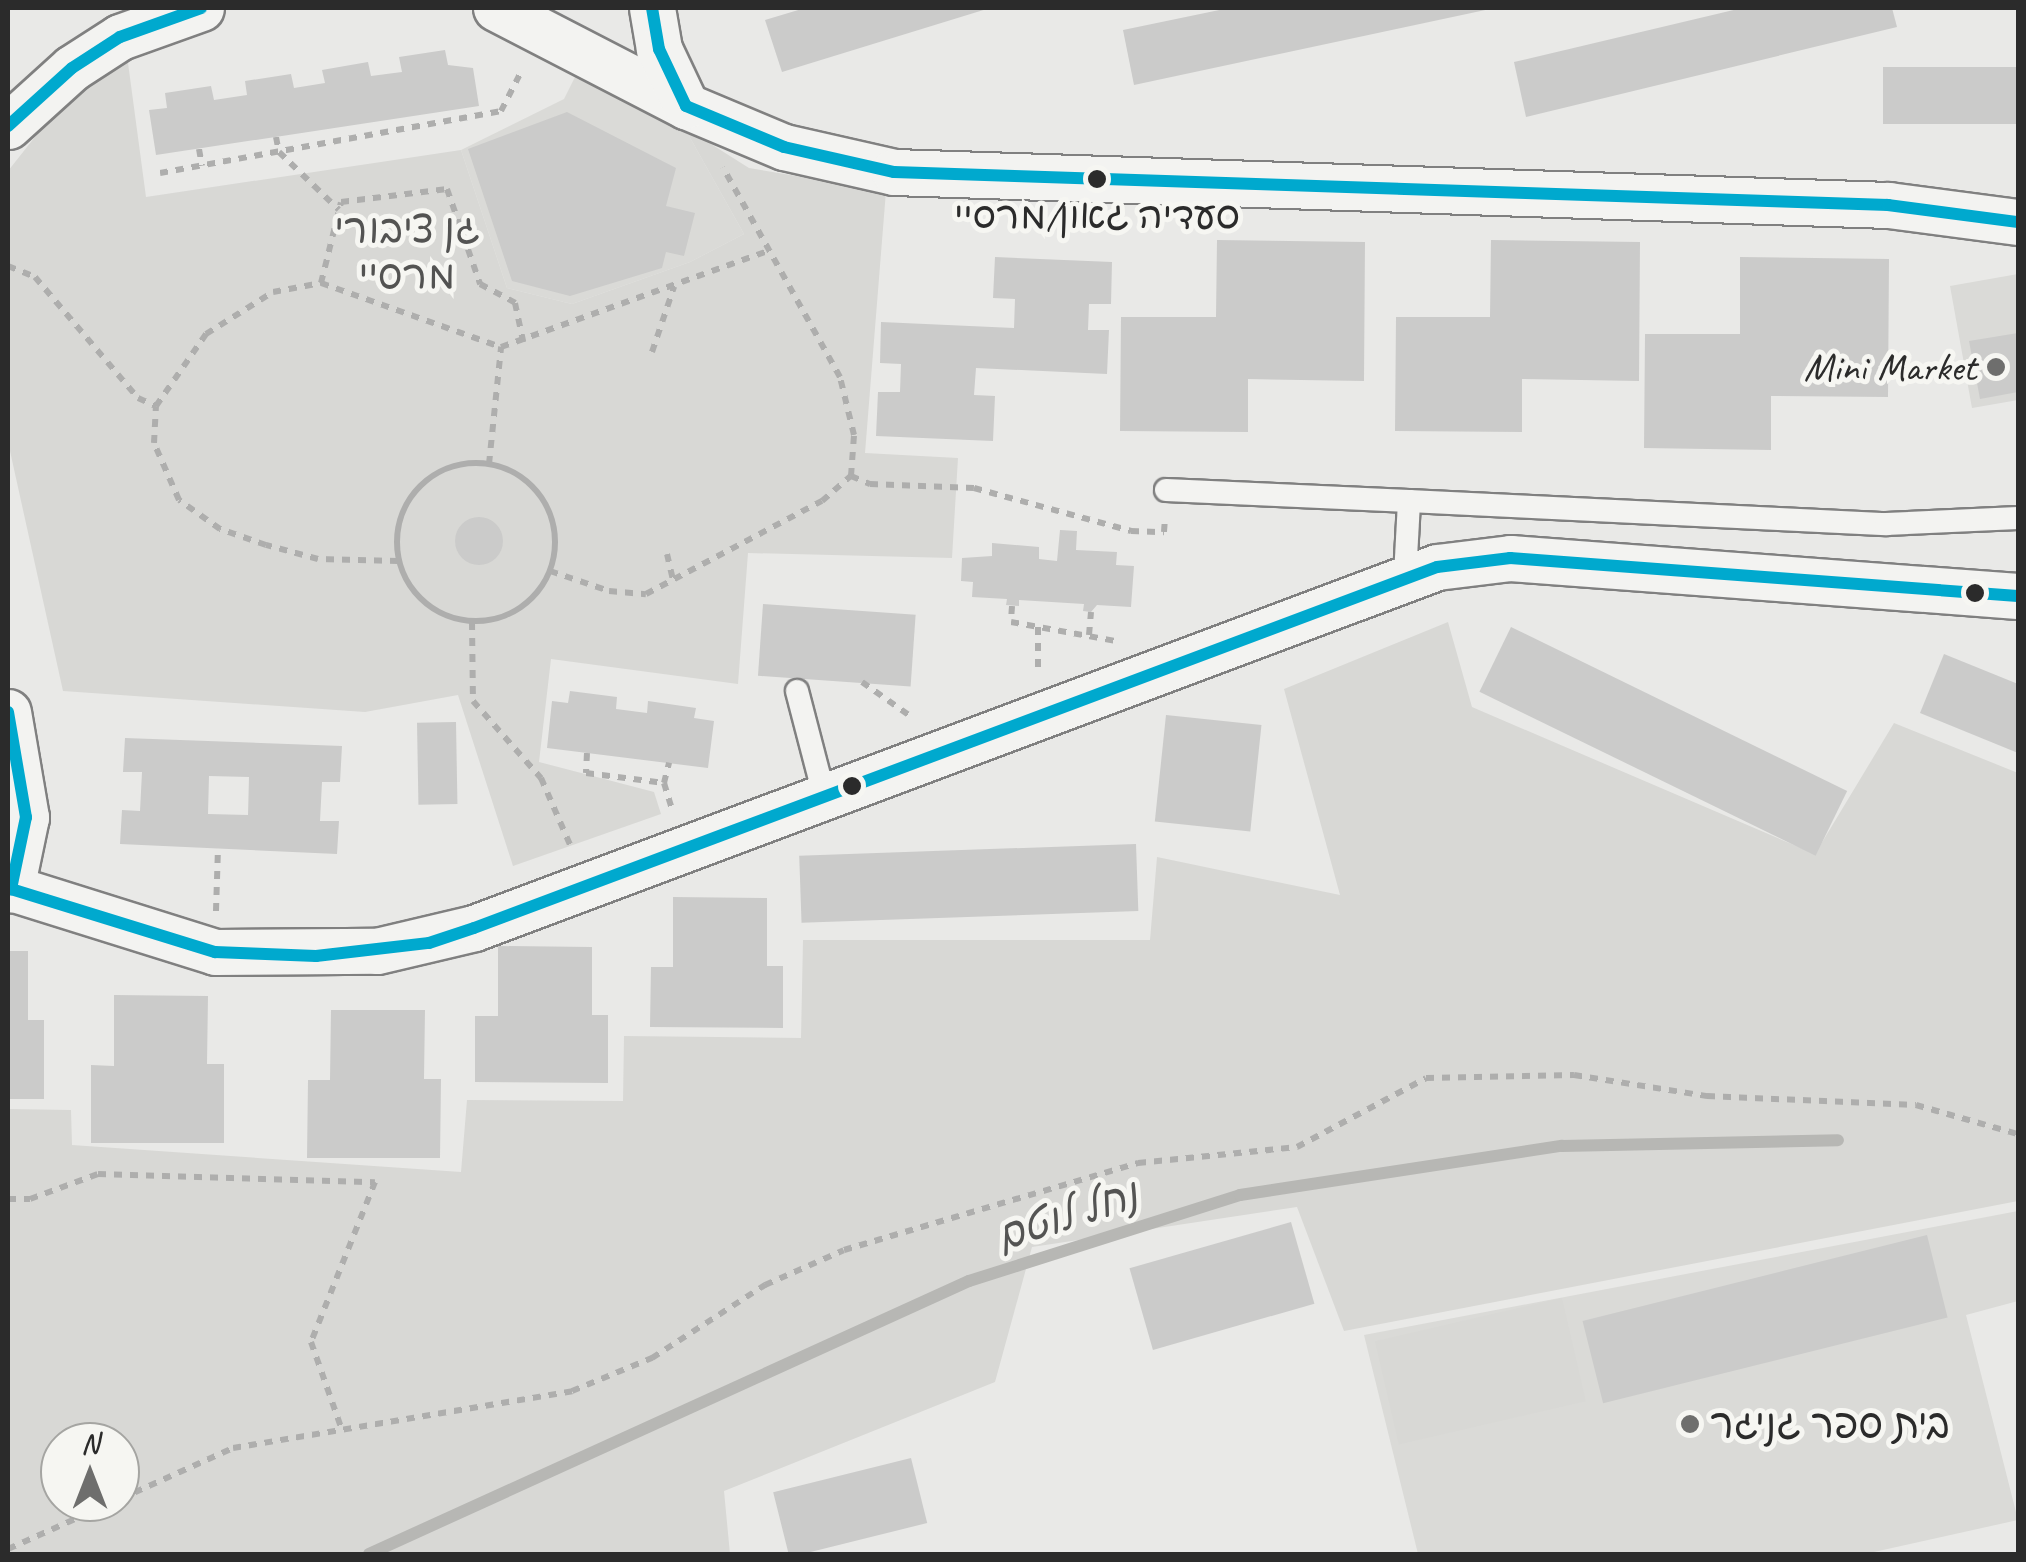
<!DOCTYPE html>
<meta charset="utf-8">
<style>
body{margin:0}
#map{position:relative;width:2026px;height:1562px;overflow:hidden;background:#e9e9e7;font-family:Caveat,"Playpen Sans Hebrew",sans-serif}
div>[style]{position:absolute}
[style*='--x']{left:calc(var(--x)*1px);top:calc(var(--y)*1px);width:calc(var(--w)*1px);rotate:calc(var(--a)*1deg)}
.built>*{inset:0;background:#dadad7}
.green>*{inset:0;background:#d8d8d5;transform-origin:0 0}
.stream>*{height:12px;margin:-6px;padding:0 6px;transform-origin:6px;border-radius:6px;background:#b7b7b4}
.building>*{inset:0;background:#cbcbca;transform-origin:0 0}
.round{border-radius:50%}
.path>*{height:6px;margin-top:-3px;transform-origin:0;background:repeating-linear-gradient(90deg,#aeaead 0 8px,transparent 0 16px)}
.path>.ring{margin:-3px;padding:0;box-sizing:content-box;background:none;border:6px solid #aeaead;border-radius:50%}
.roads{filter:drop-shadow(2px 0 #808080) drop-shadow(-2px 0 #808080) drop-shadow(0 2px #808080) drop-shadow(0 -2px #808080)}
.lane>*{height:22px;margin:-11px;padding:0 11px;transform-origin:11px;border-radius:11px;background:#f3f3f1}
.street>*{height:45px;margin:-22.5px;padding:0 22.5px;transform-origin:22.5px;border-radius:22.5px;background:#f3f3f1}
.bus-1>*{height:12px;margin:-6px;padding:0 6px;transform-origin:6px;border-radius:6px;background:#00a9ce}
.dots>*{width:28px;height:28px;translate:-50% -50%;box-sizing:border-box;border:5px solid #f6f6f2;border-radius:50%}
span{translate:-50% -50%;white-space:nowrap;text-align:center;line-height:1.15;-webkit-text-stroke:10px #f6f6f2;paint-order:stroke}
.bus-label{font-size:38px;color:#2b2b2b}
.park-label{font-size:40px;color:#535352}
.poi-label{font-size:40px;color:#2b2b2b}
.right{translate:-100% -50%;text-align:right}
.left{translate:0 -50%;text-align:left}
.water-label{font-size:42px;color:#545453;font-style:italic}
.frame{position:absolute;inset:0;border:10px solid #2b2b2b;pointer-events:none}
.north{position:absolute;left:40px;top:1422px;width:100px;height:100px;box-sizing:border-box;background:#f6f6f2;border:2px solid #a5a5a2;border-radius:50%;rotate:0deg;font-size:28px;font-weight:700;line-height:40px;text-align:center;color:#2b2b2b}
.north::after{content:'';display:block;margin:auto;width:35px;height:45px;background:#6e6e6d;clip-path:polygon(50% 0,100% 100%,50% 72%,0 100%)}
</style>
<div id="map">
<div class="built">
<i style="clip-path:polygon(581px 65px,684px 127px,744px 234px,690px 262px,572px 304px,507px 288px,461px 150px,564px 99px)"></i>
<i style="clip-path:polygon(2018px 274px,2018px 400px,1972px 408px,1950px 286px)"></i>
<i style="clip-path:polygon(2018px 1211px,2018px 1301px,1966px 1315px,2018px 1520px,1865px 1554px,1418px 1554px,1364px 1335px)"></i>
</div>
<div class="green">
<i style="clip-path:polygon(126px 48px,146px 197px,461px 150px,507px 288px,572px 304px,690px 262px,744px 234px,684px 127px,749px 168px,886px 191px,865px 453px,958px 458px,952px 558px,748px 553px,738px 684px,551px 659px,539px 762px,654px 792px,661px 814px,513px 866px,458px 695px,365px 712px,63px 691px,8px 442px,8px 171px,46px 123px)"></i>
<i style="clip-path:polygon(evenodd,1448px 622px,1472px 707px,1815px 854px,1894px 723px,2018px 773px,2018px 1201px,1344px 1331px,1297px 1207px,1032px 1247px,995px 1382px,724px 1491px,730px 1554px,8px 1554px,8px 1109px,71px 1110px,72px 1145px,461px 1172px,467px 1100px,623px 1101px,624px 1036px,801px 1038px,803px 940px,1150px 940px,1157px 857px,1340px 895px,1284px 689px,1448px 622px,60px 1442px,120px 1442px,120px 1502px,60px 1502px,60px 1442px)"></i>
<i style="left:1562px;top:1298px;width:106px;height:192px;rotate:77deg"></i>
</div>
<div class="stream">
<i style="--x:369;--y:1554;--w:659;--a:-24.47"></i>
<i style="--x:969;--y:1281;--w:284;--a:-17.6"></i>
<i style="--x:1240;--y:1195;--w:326;--a:-8.7"></i>
<i style="--x:1562;--y:1146;--w:276;--a:-1.2"></i>
</div>
<div class="building">
<i style="clip-path:polygon(805px 8px,990px 8px,782px 72px,765px 20px)"></i>
<i style="clip-path:polygon(1229px 8px,1490px 8px,1490px 9px,1134px 85px,1123px 30px)"></i>
<i style="clip-path:polygon(1742px 8px,1892px 8px,1897px 27px,1526px 117px,1514px 62px)"></i>
<i style="clip-path:polygon(445px 50px,448px 65px,473px 68px,479px 106px,156px 155px,149px 110px,167px 108px,165px 93px,211px 86px,214px 100px,247px 95px,245px 81px,291px 74px,294px 88px,325px 83px,322px 70px,368px 62px,371px 76px,402px 72px,399px 57px)"></i>
<i style="left:2018px;top:67px;width:57px;height:135px;rotate:90deg"></i>
<i style="clip-path:polygon(567px 112px,676px 168px,666px 206px,695px 213px,684px 256px,666px 252px,662px 268px,570px 296px,512px 281px,468px 149px)"></i>
<i style="clip-path:polygon(1217px 240px,1365px 242px,1364px 381px,1248px 379px,1248px 432px,1120px 431px,1121px 317px,1216px 317px)"></i>
<i style="clip-path:polygon(1491px 240px,1640px 242px,1639px 381px,1522px 379px,1522px 432px,1395px 431px,1396px 317px,1490px 317px)"></i>
<i style="clip-path:polygon(995px 257px,1112px 262px,1111px 304px,1089px 304px,1088px 330px,1109px 330px,1107px 374px,976px 368px,974px 395px,995px 396px,993px 441px,876px 436px,878px 392px,900px 392px,901px 364px,880px 363px,881px 322px,1014px 328px,1015px 299px,993px 298px)"></i>
<i style="clip-path:polygon(1740px 257px,1889px 259px,1888px 397px,1771px 396px,1771px 450px,1644px 448px,1645px 334px,1740px 334px)"></i>
<i style="clip-path:polygon(2018px 333px,2018px 392px,1980px 399px,1969px 341px)"></i>
<i class="round" style="left:455px;top:517px;width:48px;height:48px"></i>
<i style="clip-path:polygon(1060px 530px,1077px 531px,1076px 550px,1117px 552px,1116px 565px,1134px 566px,1131px 607px,1097px 605px,1091px 612px,1083px 611px,1084px 604px,1019px 600px,1019px 606px,1006px 605px,1007px 599px,972px 597px,973px 582px,961px 581px,962px 558px,992px 556px,992px 543px,1039px 547px,1039px 559px,1057px 561px)"></i>
<i style="left:763px;top:604px;width:153px;height:72px;rotate:4deg"></i>
<i style="left:1511px;top:627px;width:374px;height:72px;rotate:26deg"></i>
<i style="clip-path:polygon(1944px 654px,2018px 684px,2018px 753px,1920px 713px)"></i>
<i style="clip-path:polygon(570px 691px,617px 697px,616px 709px,647px 713px,648px 701px,696px 708px,694px 718px,714px 721px,708px 768px,547px 748px,552px 701px,568px 703px)"></i>
<i style="left:1166px;top:715px;width:96px;height:107px;rotate:6deg"></i>
<i style="left:456px;top:722px;width:82px;height:39px;rotate:89deg"></i>
<i style="clip-path:polygon(evenodd,125px 738px,342px 746px,340px 782px,322px 782px,320px 821px,339px 821px,337px 854px,120px 844px,122px 810px,140px 811px,142px 772px,123px 772px,125px 738px,209px 776px,249px 777px,248px 815px,208px 814px,209px 776px)"></i>
<i style="left:1136px;top:844px;width:67px;height:337px;rotate:88deg"></i>
<i style="clip-path:polygon(673px 897px,767px 898px,767px 966px,783px 966px,783px 1028px,650px 1027px,651px 967px,673px 967px)"></i>
<i style="clip-path:polygon(498px 946px,592px 947px,592px 1015px,608px 1015px,608px 1083px,475px 1082px,475px 1016px,498px 1016px)"></i>
<i style="clip-path:polygon(8px 951px,28px 951px,28px 1020px,44px 1020px,44px 1099px,8px 1099px)"></i>
<i style="clip-path:polygon(114px 995px,208px 996px,207px 1064px,224px 1064px,224px 1143px,91px 1143px,91px 1065px,114px 1066px)"></i>
<i style="clip-path:polygon(331px 1010px,425px 1010px,424px 1079px,441px 1079px,440px 1158px,307px 1158px,308px 1080px,330px 1080px)"></i>
<i style="left:1291px;top:1222px;width:85px;height:168px;rotate:74deg"></i>
<i style="left:1927px;top:1235px;width:85px;height:355px;rotate:76deg"></i>
<i style="left:911px;top:1458px;width:67px;height:142px;rotate:76deg"></i>
</div>
<div class="path">
<i style="--x:276;--y:137;--w:15;--a:79"></i>
<i style="--x:279;--y:152;--w:83;--a:44"></i>
<i style="--x:199;--y:149;--w:17;--a:80"></i>
<i style="--x:160;--y:173;--w:347;--a:-10.3"></i>
<i style="--x:501;--y:111;--w:46;--a:-62.9"></i>
<i style="--x:8;--y:266;--w:29;--a:22"></i>
<i style="--x:35;--y:277;--w:159;--a:49.6"></i>
<i style="--x:138;--y:398;--w:20;--a:24"></i>
<i style="--x:321;--y:283;--w:83;--a:-76.1"></i>
<i style="--x:341;--y:202;--w:107;--a:-7"></i>
<i style="--x:447;--y:189;--w:101;--a:70.8"></i>
<i style="--x:480;--y:284;--w:40;--a:28"></i>
<i style="--x:515;--y:303;--w:40;--a:78"></i>
<i style="--x:652;--y:352;--w:69;--a:-71.3"></i>
<i class="ring" style="left:397px;top:463px;width:152px;height:152px"></i>
<i style="--x:489;--y:464;--w:118;--a:-84.1"></i>
<i style="--x:851;--y:476;--w:21;--a:23"></i>
<i style="--x:870;--y:484;--w:104;--a:2.2"></i>
<i style="--x:974;--y:488;--w:163;--a:15.3"></i>
<i style="--x:1131;--y:531;--w:33;--a:2"></i>
<i style="--x:1164;--y:532;--w:14;--a:-86"></i>
<i style="--x:667;--y:554;--w:28;--a:77"></i>
<i style="--x:398;--y:561;--w:80;--a:-178.6"></i>
<i style="--x:318;--y:559;--w:54;--a:-164.9"></i>
<i style="--x:266;--y:545;--w:49;--a:-160.8"></i>
<i style="--x:220;--y:529;--w:50;--a:-144.7"></i>
<i style="--x:179;--y:500;--w:62;--a:-113.7"></i>
<i style="--x:154;--y:443;--w:37;--a:-87"></i>
<i style="--x:156;--y:406;--w:88;--a:-55.2"></i>
<i style="--x:206;--y:334;--w:79;--a:-32.1"></i>
<i style="--x:273;--y:292;--w:49;--a:-10.6"></i>
<i style="--x:321;--y:283;--w:191;--a:19.6"></i>
<i style="--x:501;--y:347;--w:287;--a:-19.8"></i>
<i style="--x:550;--y:571;--w:62;--a:18.7"></i>
<i style="--x:609;--y:591;--w:37;--a:5"></i>
<i style="--x:646;--y:594;--w:199;--a:-27.9"></i>
<i style="--x:822;--y:501;--w:38;--a:-41"></i>
<i style="--x:851;--y:476;--w:41;--a:-85.8"></i>
<i style="--x:854;--y:435;--w:60;--a:-103.6"></i>
<i style="--x:840;--y:377;--w:240;--a:-119.2"></i>
<i style="--x:1012;--y:606;--w:16;--a:94"></i>
<i style="--x:1011;--y:622;--w:107;--a:10.3"></i>
<i style="--x:472;--y:622;--w:79;--a:89.3"></i>
<i style="--x:473;--y:701;--w:103;--a:48.6"></i>
<i style="--x:541;--y:778;--w:75;--a:66.5"></i>
<i style="--x:1038;--y:627;--w:43;--a:90"></i>
<i style="--x:1089;--y:635;--w:23;--a:-85"></i>
<i style="--x:862;--y:682;--w:62;--a:35.2"></i>
<i style="--x:587;--y:753;--w:20;--a:93"></i>
<i style="--x:586;--y:773;--w:79;--a:7.3"></i>
<i style="--x:664;--y:783;--w:21;--a:-76"></i>
<i style="--x:664;--y:783;--w:27;--a:73"></i>
<i style="--x:216;--y:911;--w:62;--a:-88.2"></i>
<i style="--x:8;--y:1199;--w:22;--a:0"></i>
<i style="--x:30;--y:1199;--w:72;--a:-20.2"></i>
<i style="--x:98;--y:1174;--w:277;--a:1.7"></i>
<i style="--x:375;--y:1182;--w:172;--a:111.8"></i>
<i style="--x:311;--y:1342;--w:93;--a:70.6"></i>
<i style="--x:120;--y:1499;--w:124;--a:-24.3"></i>
<i style="--x:233;--y:1448;--w:344;--a:-9.5"></i>
<i style="--x:572;--y:1391;--w:87;--a:-22.4"></i>
<i style="--x:652;--y:1358;--w:135;--a:-32.9"></i>
<i style="--x:765;--y:1285;--w:86;--a:-23.9"></i>
<i style="--x:844;--y:1250;--w:307;--a:-16.5"></i>
<i style="--x:1138;--y:1163;--w:160;--a:-5.7"></i>
<i style="--x:1297;--y:1147;--w:146;--a:-28.1"></i>
<i style="--x:1426;--y:1078;--w:148;--a:-1.2"></i>
<i style="--x:1574;--y:1075;--w:135;--a:9"></i>
<i style="--x:1707;--y:1096;--w:209;--a:2.5"></i>
<i style="--x:1916;--y:1105;--w:106;--a:15.9"></i>
<i style="--x:8;--y:1549;--w:115;--a:-24.1"></i>
</div>
<div class="roads">
<div class="lane">
<i style="--x:1166;--y:490;--w:243;--a:2.6"></i>
<i style="--x:1405;--y:576;--w:75;--a:-86.9"></i>
<i style="--x:1409;--y:501;--w:478;--a:2.8"></i>
<i style="--x:1886;--y:524;--w:132;--a:-2.6"></i>
<i style="--x:797;--y:691;--w:107;--a:75.4"></i>
</div>
<div class="street">
<i style="--x:496;--y:8;--w:214;--a:27.3"></i>
<i style="--x:686;--y:106;--w:106;--a:22.7"></i>
<i style="--x:784;--y:147;--w:113;--a:12.8"></i>
<i style="--x:894;--y:172;--w:995;--a:1.9"></i>
<i style="--x:1888;--y:205;--w:131;--a:7.5"></i>
<i style="--x:652;--y:8;--w:42;--a:80.3"></i>
<i style="--x:659;--y:49;--w:63;--a:64.7"></i>
<i style="--x:8;--y:126;--w:86;--a:-42.2"></i>
<i style="--x:72;--y:68;--w:57;--a:-32.9"></i>
<i style="--x:120;--y:37;--w:86;--a:-19.7"></i>
<i style="--x:8;--y:712;--w:107;--a:80.3"></i>
<i style="--x:26;--y:817;--w:74;--a:101.8"></i>
<i style="--x:8;--y:887;--w:217;--a:17.4"></i>
<i style="--x:215;--y:952;--w:162;--a:-0.4"></i>
<i style="--x:377;--y:951;--w:100;--a:-13.3"></i>
<i style="--x:474;--y:928;--w:1028;--a:-20.55"></i>
<i style="--x:1437;--y:567;--w:74;--a:-7"></i>
<i style="--x:1510;--y:558;--w:509;--a:4.28"></i>
</div>
</div>
<div class="bus-1">
<i style="--x:652;--y:8;--w:42;--a:80.3"></i>
<i style="--x:659;--y:49;--w:63;--a:64.7"></i>
<i style="--x:686;--y:106;--w:106;--a:22.7"></i>
<i style="--x:784;--y:147;--w:113;--a:12.8"></i>
<i style="--x:894;--y:172;--w:995;--a:1.9"></i>
<i style="--x:1888;--y:205;--w:131;--a:7.5"></i>
<i style="--x:8;--y:126;--w:86;--a:-42.2"></i>
<i style="--x:72;--y:68;--w:57;--a:-32.9"></i>
<i style="--x:120;--y:37;--w:86;--a:-19.7"></i>
<i style="--x:8;--y:712;--w:107;--a:80.3"></i>
<i style="--x:26;--y:817;--w:74;--a:101.8"></i>
<i style="--x:11;--y:889;--w:214;--a:17.2"></i>
<i style="--x:215;--y:952;--w:101;--a:2.3"></i>
<i style="--x:316;--y:956;--w:114;--a:-6.6"></i>
<i style="--x:429;--y:943;--w:47;--a:-18.4"></i>
<i style="--x:474;--y:928;--w:1028;--a:-20.55"></i>
<i style="--x:1437;--y:567;--w:74;--a:-7"></i>
<i style="--x:1510;--y:558;--w:509;--a:4.28"></i>
</div>
<div class="dots">
<i style="left:1097px;top:179px;background:#2b2b2b"></i>
<i style="left:1996px;top:367px;background:#6e6e6d"></i>
<i style="left:1975px;top:593px;background:#2b2b2b"></i>
<i style="left:852px;top:786px;background:#2b2b2b"></i>
<i style="left:1690px;top:1424px;background:#6e6e6d"></i>
</div>
<div class="bus-label">
<span style="left:1097px;top:216px">סעדיה גאון/מרסיי</span>
</div>
<div class="park-label">
<span style="left:407px;top:252px">גן ציבורי<br>מרסיי</span>
</div>
<div class="poi-label">
<span class="right" style="left:1976px;top:367px">Mini Market</span>
<span class="left" style="left:1710px;top:1424px">בית ספר גניגר</span>
</div>
<div class="water-label">
<span style="left:1067px;top:1216px;rotate:-18deg">נחל לוטם</span>
</div>
<div class="frame"></div>
<div class="north">N</div>
</div>
